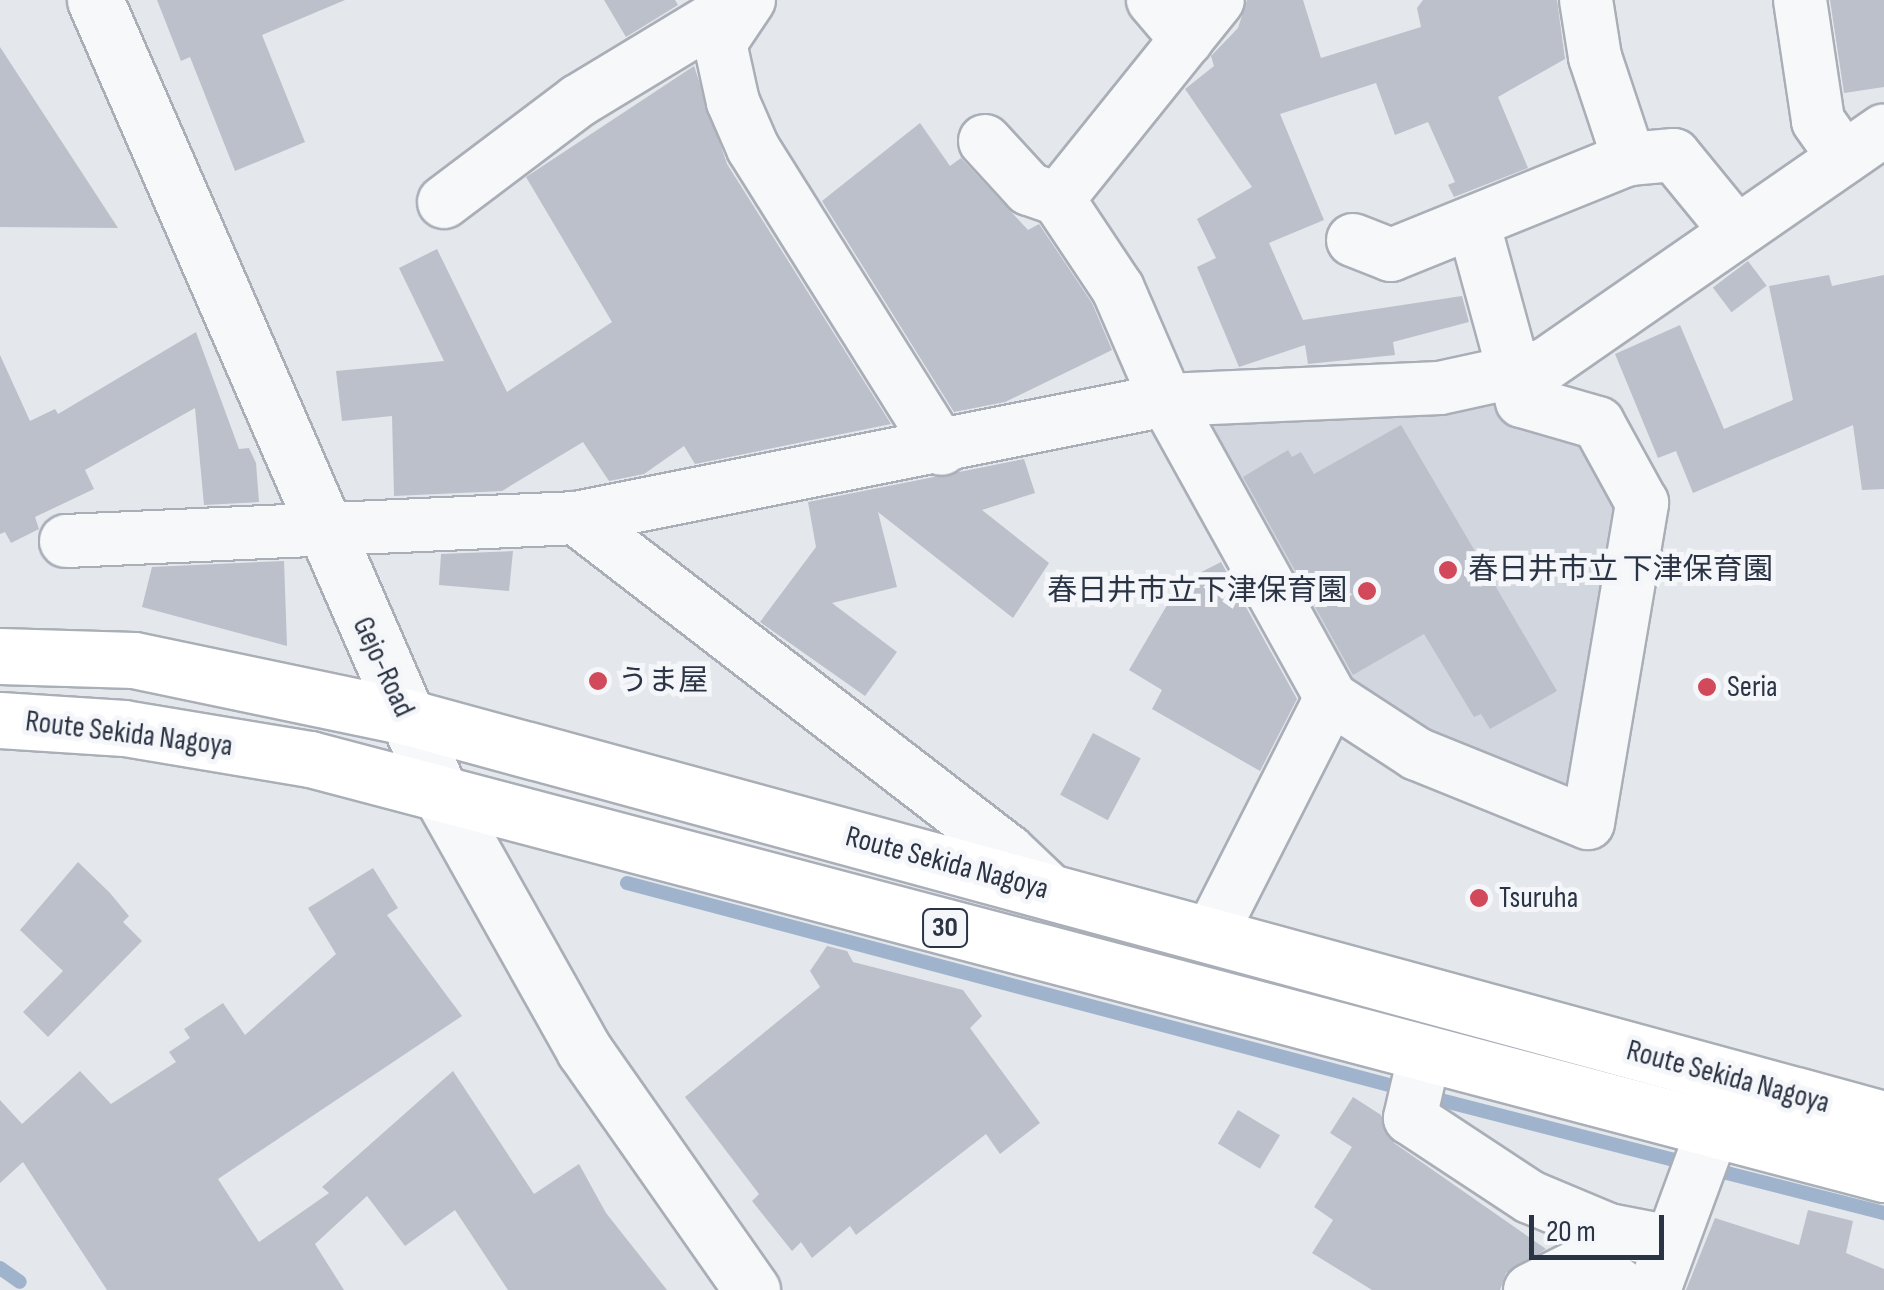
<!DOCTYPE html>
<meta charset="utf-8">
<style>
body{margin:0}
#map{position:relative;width:1884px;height:1290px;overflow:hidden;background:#e4e7ec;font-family:"Sofia Sans Condensed","Noto Sans JP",sans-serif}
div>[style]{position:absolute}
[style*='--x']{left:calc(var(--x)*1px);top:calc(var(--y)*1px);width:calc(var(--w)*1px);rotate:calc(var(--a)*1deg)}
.built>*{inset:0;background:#d2d6de}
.stream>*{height:14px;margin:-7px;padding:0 7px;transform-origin:7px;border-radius:7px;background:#9fb4cc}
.building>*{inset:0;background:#bbc0ca;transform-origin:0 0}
.roads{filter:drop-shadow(2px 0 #a9aeb7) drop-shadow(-2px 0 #a9aeb7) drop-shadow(0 2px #a9aeb7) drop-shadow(0 -2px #a9aeb7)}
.minor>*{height:52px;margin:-26px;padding:0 26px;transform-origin:26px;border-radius:26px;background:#f7f8fa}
.tertiary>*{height:55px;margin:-27.5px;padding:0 27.5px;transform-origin:27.5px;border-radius:27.5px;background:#f7f8fa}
.primary>*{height:55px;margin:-27.5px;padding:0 27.5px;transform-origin:27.5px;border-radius:27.5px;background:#fff}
.dots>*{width:28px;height:28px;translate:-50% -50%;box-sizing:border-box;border:5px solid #f4f6f9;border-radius:50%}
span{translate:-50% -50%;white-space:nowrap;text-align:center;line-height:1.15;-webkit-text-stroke:10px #f4f6f9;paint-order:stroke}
.shield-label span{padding:2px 8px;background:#f4f6f9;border:2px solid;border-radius:8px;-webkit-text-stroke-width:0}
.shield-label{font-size:28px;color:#2b3445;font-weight:700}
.poi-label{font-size:30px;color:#2b3445}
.left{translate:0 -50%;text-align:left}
.right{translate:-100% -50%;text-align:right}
.street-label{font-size:30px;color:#2b3445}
.scale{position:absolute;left:1529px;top:1215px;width:135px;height:45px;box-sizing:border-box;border:5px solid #2b3445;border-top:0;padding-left:12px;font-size:30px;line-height:35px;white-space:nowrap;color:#2b3445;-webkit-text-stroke:8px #f4f6f9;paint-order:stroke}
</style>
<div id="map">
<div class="built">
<i style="clip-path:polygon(1506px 399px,1594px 429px,1632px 504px,1585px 815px,1344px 700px,1194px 422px)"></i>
</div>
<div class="stream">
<i style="--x:627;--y:883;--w:804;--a:14.85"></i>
<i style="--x:1425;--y:1096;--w:274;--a:14.4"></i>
<i style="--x:1711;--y:1169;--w:179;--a:14.3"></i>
<i style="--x:0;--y:1268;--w:24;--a:35"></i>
</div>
<div class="building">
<i style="clip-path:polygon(157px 0,345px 0,262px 35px,305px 142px,235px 171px,190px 57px,181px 61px)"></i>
<i style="clip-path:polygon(604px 0,675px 0,678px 5px,626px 37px)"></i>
<i style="clip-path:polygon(1247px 0,1303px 0,1321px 58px,1421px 27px,1417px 8px,1423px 0,1557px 0,1565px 59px,1498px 97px,1528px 168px,1454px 197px,1448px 185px,1455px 182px,1428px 122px,1395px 135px,1376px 83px,1280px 114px,1324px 220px,1269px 243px,1303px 320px,1462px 296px,1469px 322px,1393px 342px,1395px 355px,1308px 364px,1305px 345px,1239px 367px,1197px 267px,1216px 258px,1197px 219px,1252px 187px,1185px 89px,1214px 66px,1211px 56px,1238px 28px)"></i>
<i style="clip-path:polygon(1830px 0,1884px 0,1884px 87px,1844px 93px)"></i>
<i style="clip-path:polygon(0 47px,118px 228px,0 227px)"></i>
<i style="clip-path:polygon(694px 66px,727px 164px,891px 424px,695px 464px,684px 446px,644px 474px,609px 481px,583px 442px,502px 491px,394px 496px,392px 416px,342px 421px,336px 371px,444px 361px,399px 268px,437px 249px,507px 392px,612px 322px,526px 177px)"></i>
<i style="clip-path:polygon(920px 123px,950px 166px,961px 158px,1028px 230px,1039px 224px,1092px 303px,1112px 350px,1005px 402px,954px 412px,822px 201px)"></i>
<i style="left:1748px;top:261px;width:31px;height:44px;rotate:53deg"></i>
<i style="clip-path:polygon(1829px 275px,1832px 286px,1884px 275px,1884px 489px,1862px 490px,1853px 425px,1693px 493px,1676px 451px,1658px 458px,1615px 354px,1680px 325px,1724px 429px,1793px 400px,1769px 286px)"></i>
<i style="clip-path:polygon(196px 332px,239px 449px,249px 448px,256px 463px,259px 502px,204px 505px,195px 408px,85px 470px,94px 489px,35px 517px,39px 529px,11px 543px,5px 532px,0 534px,0 355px,30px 421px,55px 409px,58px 414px)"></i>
<i style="clip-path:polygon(1401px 425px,1557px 691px,1490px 729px,1481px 714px,1474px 717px,1424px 634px,1353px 675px,1243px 477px,1288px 450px,1292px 457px,1301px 452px,1314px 474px)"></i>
<i style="clip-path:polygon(1024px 459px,1035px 493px,982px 510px,1049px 563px,1013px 618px,878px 512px,897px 587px,832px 603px,897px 652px,865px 696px,760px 622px,816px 547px,808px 502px)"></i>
<i style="clip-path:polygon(513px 551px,509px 591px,439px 585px,441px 554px)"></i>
<i style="clip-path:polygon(284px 561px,287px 646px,142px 607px,152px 567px)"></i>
<i style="clip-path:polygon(1221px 562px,1297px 699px,1260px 771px,1152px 709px,1162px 690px,1129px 670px,1180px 583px)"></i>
<i style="left:1093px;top:733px;width:54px;height:70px;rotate:28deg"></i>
<i style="clip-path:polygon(78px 862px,110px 893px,129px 916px,123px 922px,142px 941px,48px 1037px,23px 1012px,63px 971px,20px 930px)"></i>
<i style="clip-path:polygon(373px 868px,398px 908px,387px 915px,462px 1016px,218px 1179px,259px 1242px,329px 1193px,322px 1187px,453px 1071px,534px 1194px,579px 1164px,606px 1213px,667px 1290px,508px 1290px,455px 1210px,405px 1246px,367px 1196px,315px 1244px,344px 1290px,107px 1290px,23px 1162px,0 1183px,0 1100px,22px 1124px,80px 1071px,111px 1104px,176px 1062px,169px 1052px,190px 1038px,184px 1029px,223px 1003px,245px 1035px,336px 954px,308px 908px)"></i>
<i style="clip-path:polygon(827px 946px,847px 951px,853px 962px,963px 990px,982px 1016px,970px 1028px,1040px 1123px,1000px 1154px,986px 1134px,856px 1235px,850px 1226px,812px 1258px,801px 1242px,792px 1251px,752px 1201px,759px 1194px,685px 1097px,820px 987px,810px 971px)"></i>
<i style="clip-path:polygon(1353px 1097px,1381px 1115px,1394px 1143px,1546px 1249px,1506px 1273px,1500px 1290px,1372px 1290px,1312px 1253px,1333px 1220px,1314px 1207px,1352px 1147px,1330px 1133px)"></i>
<i style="left:1238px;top:1110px;width:49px;height:39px;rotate:31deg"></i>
<i style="clip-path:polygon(1808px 1210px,1853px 1221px,1846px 1253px,1884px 1269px,1884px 1290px,1686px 1290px,1715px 1218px,1799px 1245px)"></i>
</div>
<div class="roads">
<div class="minor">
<i style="--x:749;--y:0;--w:52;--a:124"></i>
<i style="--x:720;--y:43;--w:60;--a:77.6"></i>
<i style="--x:733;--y:102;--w:50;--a:66.5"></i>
<i style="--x:753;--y:148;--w:355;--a:57.9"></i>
<i style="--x:1153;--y:0;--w:52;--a:49.6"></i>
<i style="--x:1586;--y:0;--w:58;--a:81"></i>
<i style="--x:1595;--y:57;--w:108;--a:71.6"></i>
<i style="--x:1800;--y:0;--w:122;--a:81.5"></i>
<i style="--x:1818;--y:121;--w:45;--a:54.9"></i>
<i style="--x:985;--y:141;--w:65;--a:47.5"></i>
<i style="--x:1029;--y:189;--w:31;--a:19"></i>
<i style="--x:1058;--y:199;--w:108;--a:56.3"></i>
<i style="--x:1118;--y:289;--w:121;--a:66.6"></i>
<i style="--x:1166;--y:400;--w:341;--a:61"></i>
<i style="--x:1331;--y:698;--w:103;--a:33.1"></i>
<i style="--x:1417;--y:754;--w:184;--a:22"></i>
<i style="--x:1588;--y:823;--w:325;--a:-80.4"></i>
<i style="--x:1642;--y:503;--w:91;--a:-118.8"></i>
<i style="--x:1598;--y:423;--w:79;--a:-163.9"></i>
<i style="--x:1522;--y:401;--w:181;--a:-105.3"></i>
<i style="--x:1058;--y:199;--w:255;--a:-51.2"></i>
<i style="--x:444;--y:202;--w:168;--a:-37"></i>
<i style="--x:578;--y:101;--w:160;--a:-31.2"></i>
<i style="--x:715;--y:18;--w:22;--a:-56"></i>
<i style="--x:1353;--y:240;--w:41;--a:21.5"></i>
<i style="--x:1391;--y:255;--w:257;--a:-22"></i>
<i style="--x:1629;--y:159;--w:45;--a:-5.1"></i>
<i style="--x:1674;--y:155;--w:99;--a:50.7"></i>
<i style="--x:576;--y:518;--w:545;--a:37.63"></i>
<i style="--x:1008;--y:851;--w:58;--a:43.6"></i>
<i style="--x:66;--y:541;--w:511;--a:-2.58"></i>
<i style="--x:576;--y:518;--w:602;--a:-11.31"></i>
<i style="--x:1166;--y:400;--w:274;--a:-2.5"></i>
<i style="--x:1440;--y:388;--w:107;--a:-12.4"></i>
<i style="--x:1545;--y:365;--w:412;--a:-34.7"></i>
<i style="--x:1210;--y:936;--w:267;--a:-63.1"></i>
<i style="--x:1425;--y:1053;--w:67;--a:103"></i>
<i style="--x:1410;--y:1118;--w:144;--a:33.4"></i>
<i style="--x:1530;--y:1197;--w:86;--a:22.7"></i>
<i style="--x:1609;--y:1230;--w:63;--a:11"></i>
<i style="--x:1530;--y:1290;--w:65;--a:-26.6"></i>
<i style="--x:1588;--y:1261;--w:48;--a:37.3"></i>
<i style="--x:1654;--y:1290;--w:174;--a:-69.8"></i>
</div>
<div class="tertiary">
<i style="--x:95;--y:0;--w:869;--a:66.47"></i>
<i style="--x:442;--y:797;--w:290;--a:60.7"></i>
<i style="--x:584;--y:1050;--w:293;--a:55"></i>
</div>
<div class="primary">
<i style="--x:0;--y:656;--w:134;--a:1.7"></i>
<i style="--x:134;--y:660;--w:279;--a:11.8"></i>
<i style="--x:407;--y:717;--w:1531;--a:15.23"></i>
<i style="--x:0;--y:720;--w:124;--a:3.7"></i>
<i style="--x:124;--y:728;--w:189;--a:9.5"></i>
<i style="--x:310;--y:759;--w:1628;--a:14.77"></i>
</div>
</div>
<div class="dots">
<i style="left:1448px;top:570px;background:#d1495b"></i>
<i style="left:1367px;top:591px;background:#d1495b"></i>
<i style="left:598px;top:681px;background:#d1495b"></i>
<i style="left:1707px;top:687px;background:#d1495b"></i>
<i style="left:1479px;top:898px;background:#d1495b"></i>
</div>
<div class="shield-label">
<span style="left:945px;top:928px">30</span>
</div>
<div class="poi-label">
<span class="left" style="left:1468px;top:570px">春日井市立 下津保育園</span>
<span class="right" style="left:1347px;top:591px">春日井市立下津保育園</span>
<span class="left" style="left:618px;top:681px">うま屋</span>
<span class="left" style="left:1727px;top:687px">Seria</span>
<span class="left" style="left:1499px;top:898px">Tsuruha</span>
</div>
<div class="street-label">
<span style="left:383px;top:667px;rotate:65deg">Gejo-Road</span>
<span style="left:129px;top:734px;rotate:7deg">Route Sekida Nagoya</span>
<span style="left:947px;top:863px;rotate:15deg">Route Sekida Nagoya</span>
<span style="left:1728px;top:1077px;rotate:15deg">Route Sekida Nagoya</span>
</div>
<div class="scale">20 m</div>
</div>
